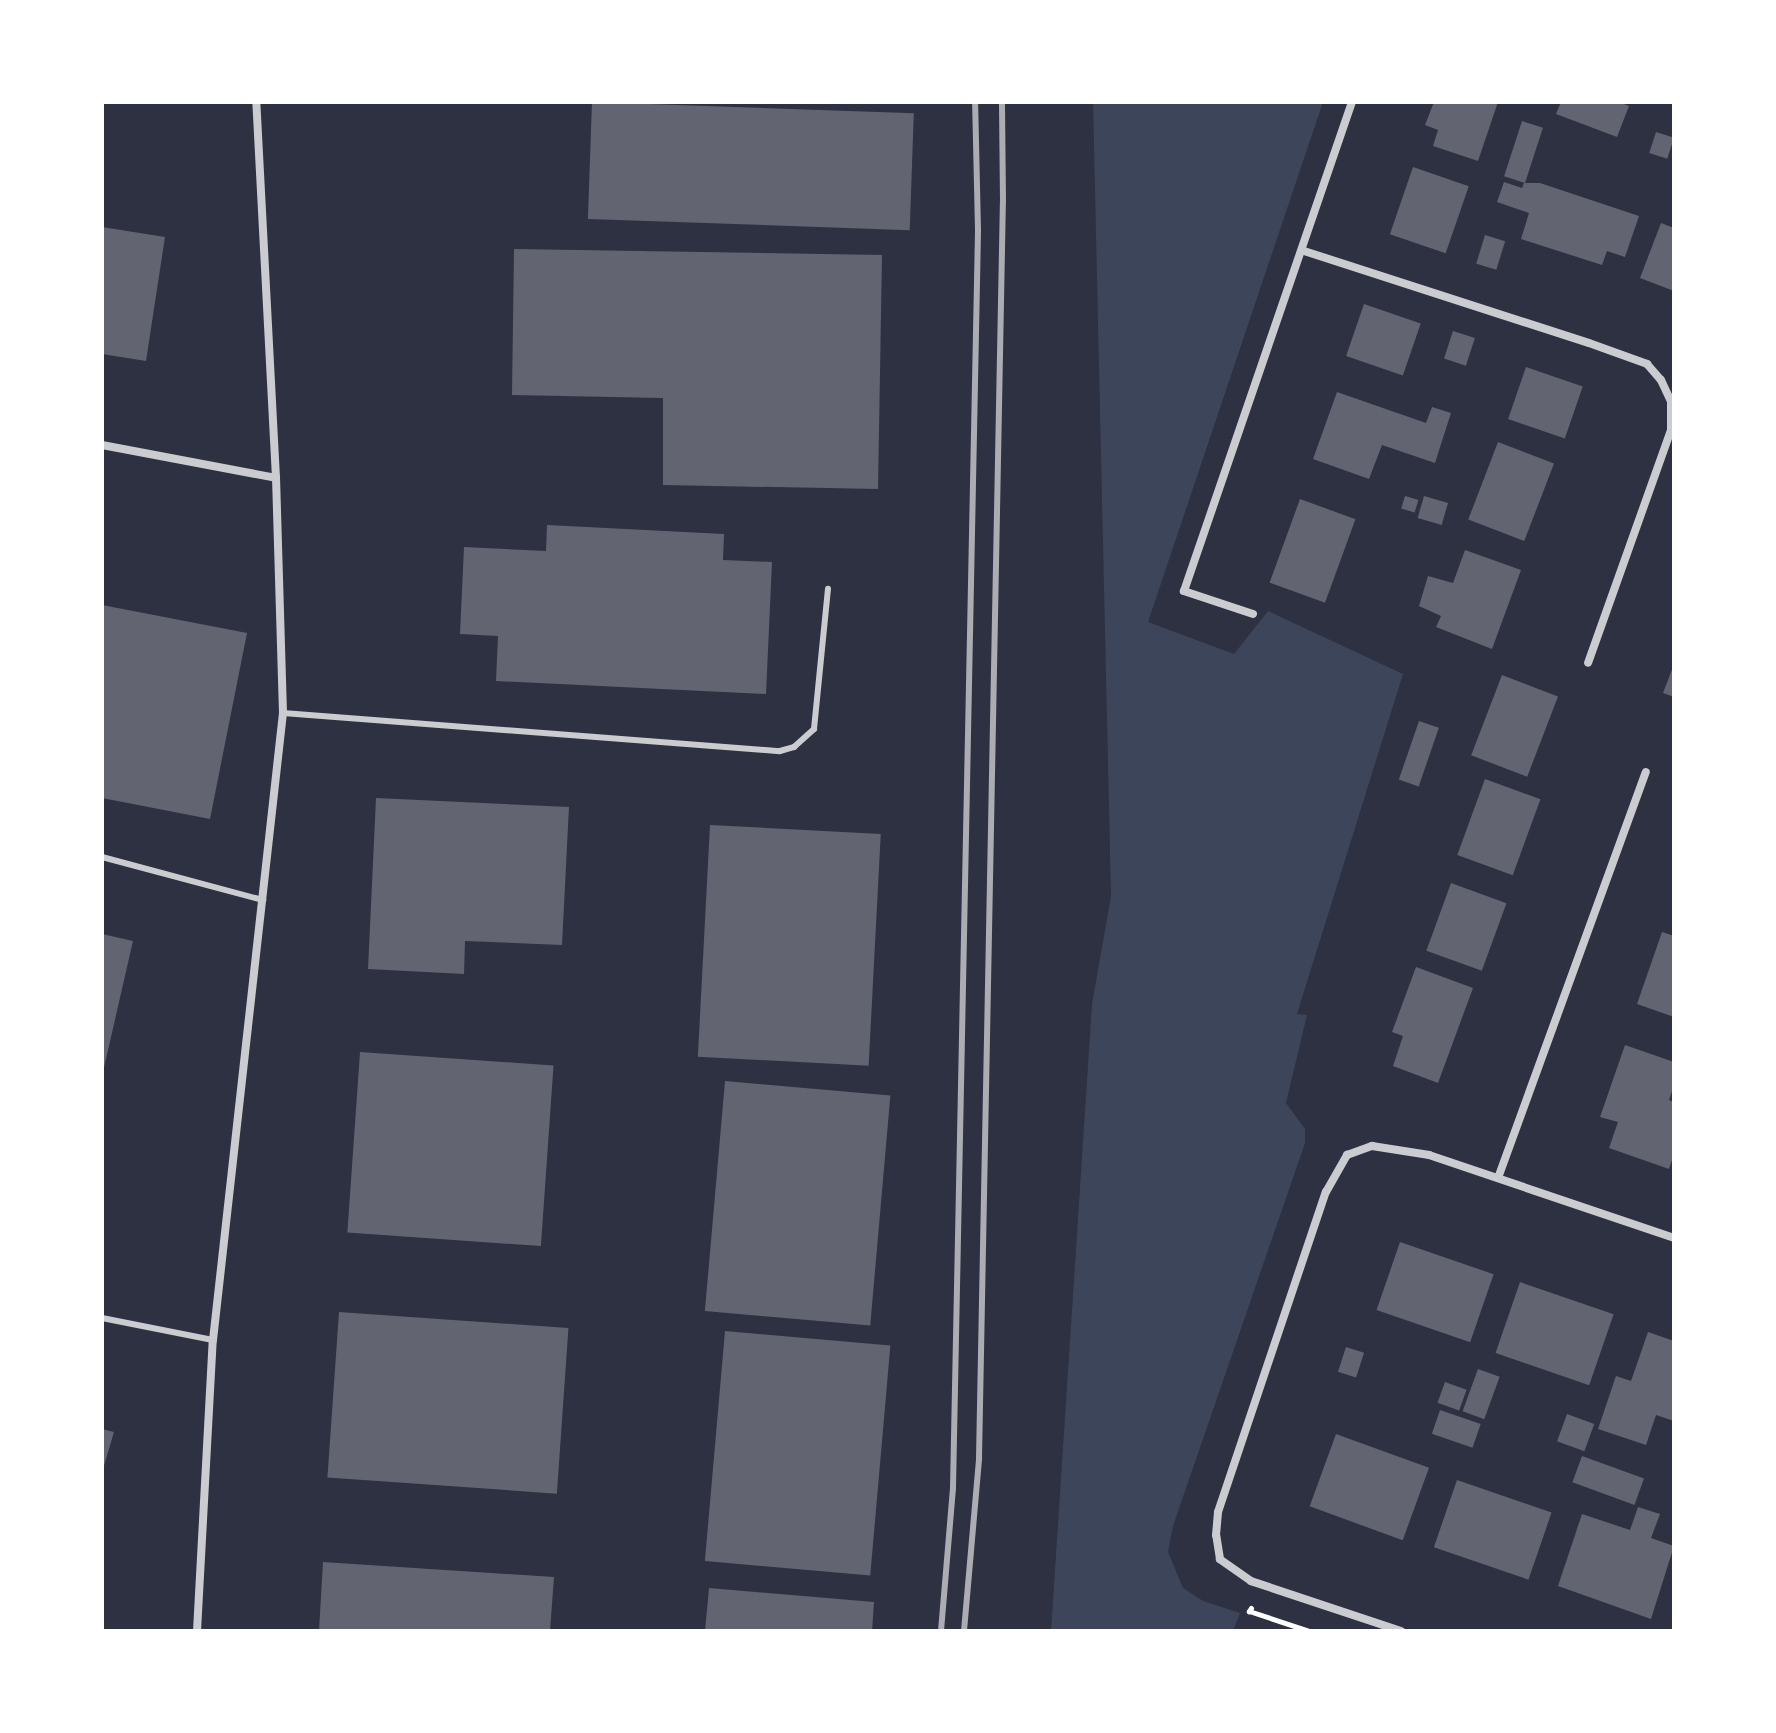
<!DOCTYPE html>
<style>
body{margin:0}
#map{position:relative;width:1776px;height:1733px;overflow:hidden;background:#2d3142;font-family:"Noto Sans",sans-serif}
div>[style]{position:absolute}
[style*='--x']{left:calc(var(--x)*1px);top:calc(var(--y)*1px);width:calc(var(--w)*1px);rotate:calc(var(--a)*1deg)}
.green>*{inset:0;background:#3c4559}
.building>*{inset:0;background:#626471;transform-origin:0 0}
.path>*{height:5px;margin:-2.5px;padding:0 2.5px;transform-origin:2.5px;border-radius:2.5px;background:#fff}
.service>*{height:6px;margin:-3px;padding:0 3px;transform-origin:3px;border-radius:3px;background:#caccd0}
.minor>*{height:8px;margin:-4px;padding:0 4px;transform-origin:4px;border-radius:4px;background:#caccd0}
.rail>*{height:6px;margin:-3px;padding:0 3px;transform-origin:3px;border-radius:3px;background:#abadb3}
span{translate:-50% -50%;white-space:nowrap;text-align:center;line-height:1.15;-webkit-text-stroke:7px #fff;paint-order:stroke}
.frame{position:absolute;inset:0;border:104px solid #fff;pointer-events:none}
</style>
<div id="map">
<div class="green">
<i style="clip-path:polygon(1093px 102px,1323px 102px,1148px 622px,1234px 654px,1268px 611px,1403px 674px,1297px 1014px,1307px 1015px,1286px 1103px,1305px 1129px,1305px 1143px,1173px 1526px,1168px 1552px,1183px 1588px,1203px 1601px,1240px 1613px,1233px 1631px,1051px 1631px,1092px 1004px,1111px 896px)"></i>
</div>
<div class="building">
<i style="left:592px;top:102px;width:322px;height:117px;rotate:2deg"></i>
<i style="clip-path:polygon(1434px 102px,1498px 102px,1478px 161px,1433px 146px,1438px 130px,1425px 125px)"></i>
<i style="clip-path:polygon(1561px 102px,1619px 102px,1629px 106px,1617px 137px,1556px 114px)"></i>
<i style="left:1522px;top:121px;width:22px;height:58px;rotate:18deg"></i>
<i style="left:1656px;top:132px;width:19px;height:22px;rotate:18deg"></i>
<i style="left:1413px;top:167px;width:59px;height:71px;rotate:19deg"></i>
<i style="clip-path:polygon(1504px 182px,1522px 188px,1524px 183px,1540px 183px,1639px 216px,1625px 257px,1607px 251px,1602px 265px,1521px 239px,1529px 213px,1497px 202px)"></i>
<i style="clip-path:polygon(1661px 223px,1674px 228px,1674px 291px,1640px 278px)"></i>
<i style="clip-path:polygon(102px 227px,165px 237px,146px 361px,102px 354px)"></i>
<i style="left:1485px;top:235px;width:21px;height:30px;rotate:17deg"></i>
<i style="clip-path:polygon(514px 249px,882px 255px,878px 489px,663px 485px,663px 398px,512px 395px)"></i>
<i style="left:1364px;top:304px;width:60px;height:55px;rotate:19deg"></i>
<i style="left:1453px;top:331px;width:23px;height:29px;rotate:18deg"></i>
<i style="left:1526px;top:367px;width:60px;height:55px;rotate:19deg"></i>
<i style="clip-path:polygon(1337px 392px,1426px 423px,1432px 407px,1451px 413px,1435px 463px,1382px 445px,1369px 479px,1313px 459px)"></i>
<i style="left:1498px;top:442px;width:60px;height:83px;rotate:21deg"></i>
<i style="left:1405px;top:496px;width:14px;height:13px;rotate:17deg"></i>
<i style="left:1424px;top:496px;width:25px;height:23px;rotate:16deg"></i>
<i style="left:1300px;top:499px;width:59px;height:89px;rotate:20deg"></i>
<i style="clip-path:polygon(547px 525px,724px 534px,723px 560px,772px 562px,766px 694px,496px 681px,498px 636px,460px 634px,464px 547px,546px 551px)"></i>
<i style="clip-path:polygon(1465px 550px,1521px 570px,1492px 649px,1436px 627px,1441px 616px,1419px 606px,1428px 576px,1453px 583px)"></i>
<i style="clip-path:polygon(102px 605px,247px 633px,210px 819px,102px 798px)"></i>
<i style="clip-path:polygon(1674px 664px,1674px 697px,1663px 693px)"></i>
<i style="left:1502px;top:675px;width:60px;height:86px;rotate:21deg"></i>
<i style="left:1419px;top:721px;width:21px;height:62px;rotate:19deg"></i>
<i style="left:1485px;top:779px;width:59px;height:81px;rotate:20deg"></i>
<i style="clip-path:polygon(376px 798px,569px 807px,562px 945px,465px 941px,464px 974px,368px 969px)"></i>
<i style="left:710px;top:825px;width:171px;height:232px;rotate:3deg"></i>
<i style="left:1451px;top:883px;width:59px;height:72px;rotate:20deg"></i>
<i style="clip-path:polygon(1662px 932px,1674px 936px,1674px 1017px,1637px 1004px)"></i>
<i style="clip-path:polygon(102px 934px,133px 941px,103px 1072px,102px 1071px)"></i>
<i style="clip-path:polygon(1416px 967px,1473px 988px,1438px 1083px,1393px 1066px,1403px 1036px,1392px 1032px)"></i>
<i style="clip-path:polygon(1625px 1045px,1674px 1062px,1674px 1085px,1669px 1100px,1674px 1102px,1674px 1154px,1669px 1169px,1609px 1148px,1618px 1122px,1600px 1117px)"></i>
<i style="left:360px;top:1052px;width:194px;height:181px;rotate:4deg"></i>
<i style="left:725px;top:1081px;width:166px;height:231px;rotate:5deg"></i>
<i style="left:1400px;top:1242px;width:99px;height:72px;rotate:19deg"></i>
<i style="left:1520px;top:1282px;width:99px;height:75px;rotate:19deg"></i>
<i style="left:339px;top:1312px;width:230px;height:166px;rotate:4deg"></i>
<i style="left:725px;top:1331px;width:166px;height:231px;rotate:5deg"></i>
<i style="clip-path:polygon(1648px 1332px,1674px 1341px,1674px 1421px,1656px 1415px,1646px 1445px,1598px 1429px,1616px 1376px,1631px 1381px)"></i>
<i style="left:1346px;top:1347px;width:19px;height:26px;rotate:18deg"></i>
<i style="left:1478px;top:1369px;width:23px;height:45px;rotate:20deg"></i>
<i style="left:1445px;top:1382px;width:23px;height:22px;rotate:20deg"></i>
<i style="left:1440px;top:1410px;width:43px;height:25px;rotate:19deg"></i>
<i style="left:1567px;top:1414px;width:29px;height:29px;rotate:20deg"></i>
<i style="clip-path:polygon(102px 1429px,114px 1432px,103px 1469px,102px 1469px)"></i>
<i style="left:1336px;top:1434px;width:99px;height:77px;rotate:20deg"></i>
<i style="left:1582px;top:1456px;width:66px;height:28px;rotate:20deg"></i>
<i style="left:1457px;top:1480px;width:100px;height:71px;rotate:19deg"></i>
<i style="clip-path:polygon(1638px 1507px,1660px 1514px,1651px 1538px,1674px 1546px,1651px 1619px,1558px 1586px,1582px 1514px,1630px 1530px)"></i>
<i style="clip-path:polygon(323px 1562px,554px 1577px,550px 1631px,319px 1631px)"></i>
<i style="clip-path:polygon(709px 1588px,874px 1602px,872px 1631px,705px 1631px)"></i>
</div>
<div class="path">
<i style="--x:1251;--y:1608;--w:4;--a:124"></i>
<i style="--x:1249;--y:1611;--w:63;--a:18.4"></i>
</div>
<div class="service">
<i style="--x:283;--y:713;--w:498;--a:4.4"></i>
<i style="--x:780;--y:751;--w:15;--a:-16"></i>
<i style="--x:794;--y:747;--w:27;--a:-42"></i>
<i style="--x:814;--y:729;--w:141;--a:-84.3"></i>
<i style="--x:102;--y:857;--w:167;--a:15"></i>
<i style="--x:102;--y:1318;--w:113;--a:11.2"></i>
</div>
<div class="minor">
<i style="--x:1304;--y:251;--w:299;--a:17.9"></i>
<i style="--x:1589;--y:343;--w:62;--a:19.9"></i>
<i style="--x:1647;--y:364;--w:21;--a:49"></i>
<i style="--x:1661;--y:380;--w:23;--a:65"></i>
<i style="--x:1671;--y:401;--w:29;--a:90"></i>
<i style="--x:1671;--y:430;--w:247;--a:109.6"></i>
<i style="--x:102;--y:445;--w:177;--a:10.7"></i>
<i style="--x:1253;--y:614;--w:73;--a:-161.6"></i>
<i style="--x:1184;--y:591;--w:517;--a:-71.04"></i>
<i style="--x:1498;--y:1178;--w:432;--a:-70"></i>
<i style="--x:197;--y:1631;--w:291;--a:-86.9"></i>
<i style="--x:213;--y:1340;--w:631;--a:-83.63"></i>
<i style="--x:283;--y:713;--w:235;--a:-91.7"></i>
<i style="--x:276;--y:478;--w:377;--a:-93"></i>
<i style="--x:1401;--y:1631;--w:158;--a:-161.6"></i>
<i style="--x:1251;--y:1581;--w:38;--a:-145"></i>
<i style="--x:1220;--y:1559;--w:24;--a:-99"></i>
<i style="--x:1216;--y:1535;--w:23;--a:-85"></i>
<i style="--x:1218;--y:1512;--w:338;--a:-71.4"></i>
<i style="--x:1326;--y:1192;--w:43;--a:-60.4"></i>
<i style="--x:1347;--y:1155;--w:27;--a:-20"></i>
<i style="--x:1372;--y:1146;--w:58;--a:9"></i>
<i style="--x:1429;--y:1155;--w:259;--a:18.7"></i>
</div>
<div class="rail">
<i style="--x:941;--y:1631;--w:144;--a:-85.2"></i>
<i style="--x:953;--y:1488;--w:1258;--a:-88.86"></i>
<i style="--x:978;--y:230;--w:128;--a:-91.3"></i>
<i style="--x:964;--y:1631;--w:174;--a:-85"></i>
<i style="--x:979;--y:1458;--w:1257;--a:-88.91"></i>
<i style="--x:1003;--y:201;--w:99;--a:-90.6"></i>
</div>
<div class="frame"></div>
</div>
